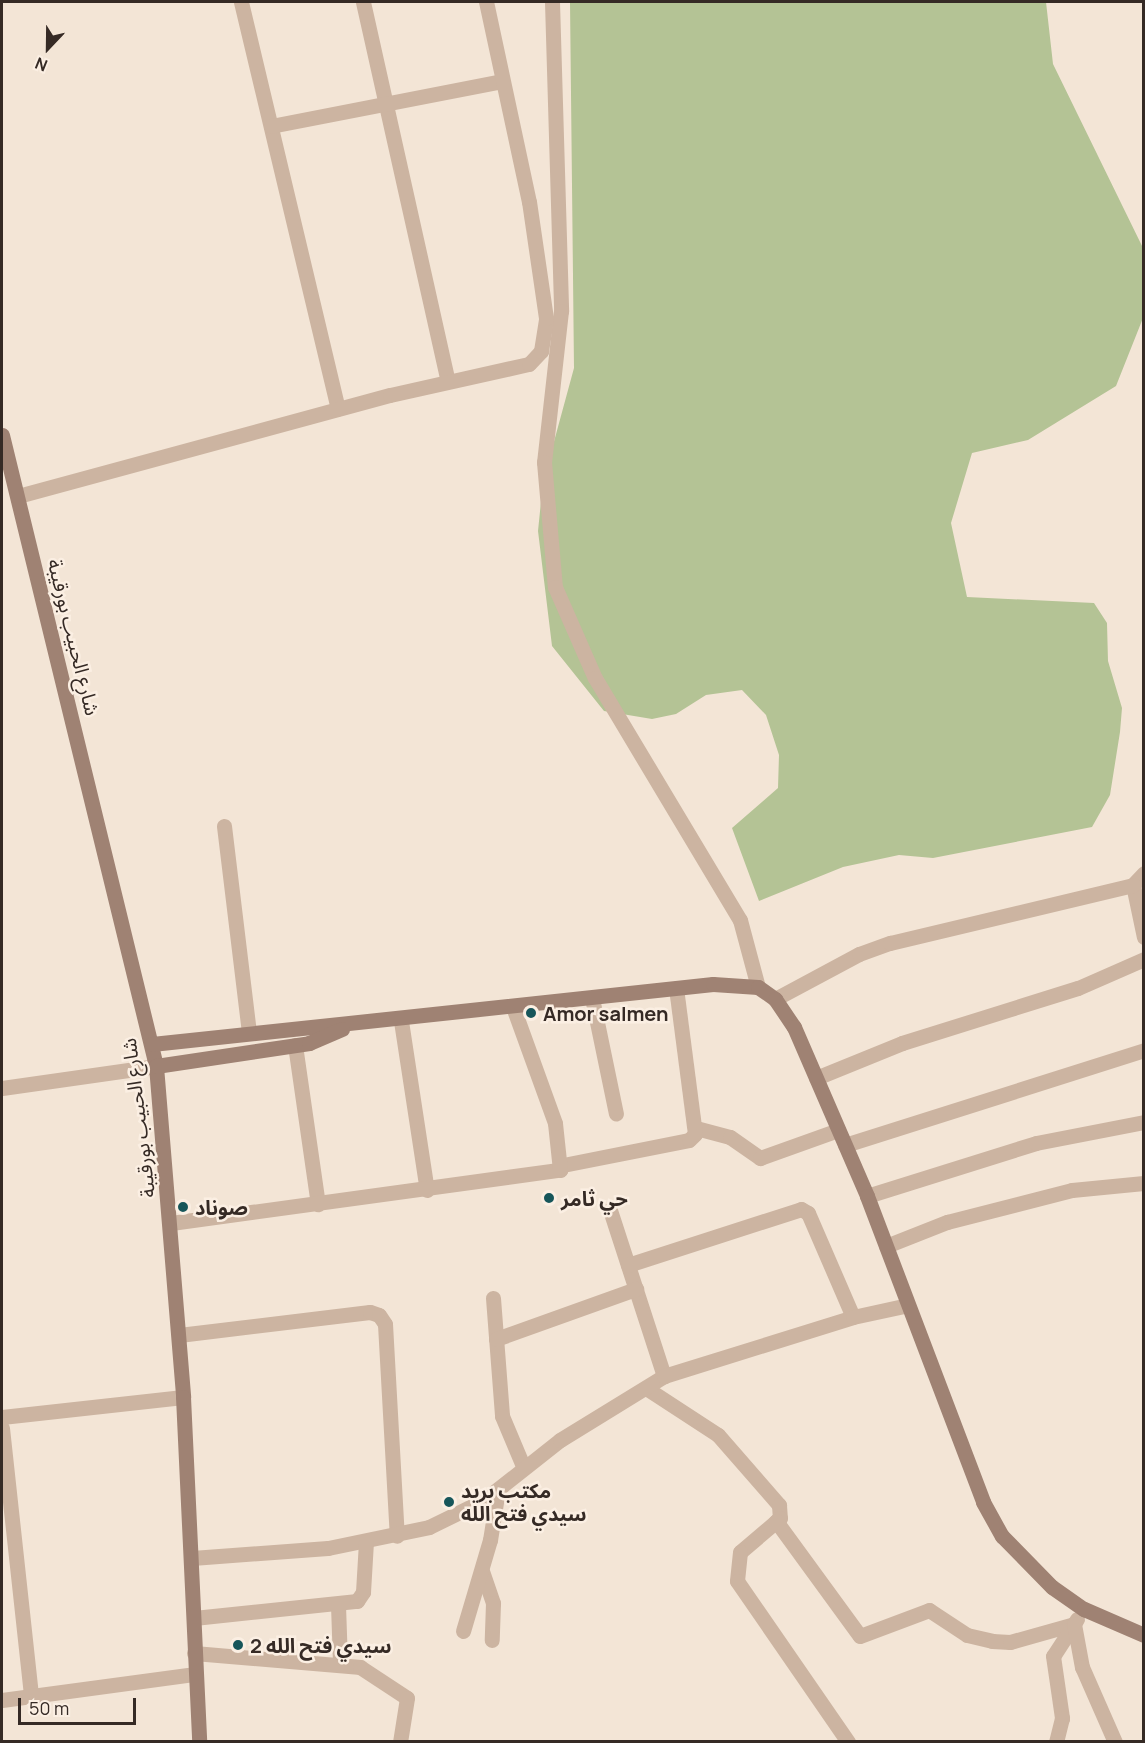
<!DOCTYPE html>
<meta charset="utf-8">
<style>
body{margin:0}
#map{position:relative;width:1145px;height:1743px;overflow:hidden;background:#f3e5d6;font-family:Manrope,"Noto Sans Arabic",sans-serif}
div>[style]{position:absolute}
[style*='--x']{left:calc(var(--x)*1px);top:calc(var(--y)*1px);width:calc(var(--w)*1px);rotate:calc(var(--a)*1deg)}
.green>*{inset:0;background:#b4c395}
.minor>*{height:15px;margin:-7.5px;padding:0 7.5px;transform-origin:7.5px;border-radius:7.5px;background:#ccb4a1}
.secondary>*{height:15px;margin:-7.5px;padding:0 7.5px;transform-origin:7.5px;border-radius:7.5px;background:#9f8273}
.dots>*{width:16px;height:16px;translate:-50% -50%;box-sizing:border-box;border:3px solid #fbefe3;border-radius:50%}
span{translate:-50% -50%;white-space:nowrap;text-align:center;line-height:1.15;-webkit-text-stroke:5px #fbefe3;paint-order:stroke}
.street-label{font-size:20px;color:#352a25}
.poi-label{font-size:20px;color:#352a25;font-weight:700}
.left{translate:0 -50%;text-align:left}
.frame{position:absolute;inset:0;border:3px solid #352a25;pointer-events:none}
.north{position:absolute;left:18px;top:18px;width:60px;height:60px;-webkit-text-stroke:4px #fbefe3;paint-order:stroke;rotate:202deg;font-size:16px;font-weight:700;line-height:24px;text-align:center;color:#352a25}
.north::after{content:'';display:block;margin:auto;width:21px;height:27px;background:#352a25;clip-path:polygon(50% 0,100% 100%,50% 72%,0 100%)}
.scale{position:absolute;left:18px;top:1698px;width:118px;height:27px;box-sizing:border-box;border:3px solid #352a25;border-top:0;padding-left:8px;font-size:18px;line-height:21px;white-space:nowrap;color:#352a25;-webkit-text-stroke:4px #fbefe3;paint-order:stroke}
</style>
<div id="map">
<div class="green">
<i style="clip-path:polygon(570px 2px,1046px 2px,1053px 64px,1143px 248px,1143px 318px,1116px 386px,1028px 440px,972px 453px,951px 523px,967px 597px,1094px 603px,1107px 623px,1108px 661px,1122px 708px,1120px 732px,1110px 795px,1092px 827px,933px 858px,899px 855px,843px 867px,759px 901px,732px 828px,778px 788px,779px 755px,766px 715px,742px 690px,706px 695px,676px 714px,652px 719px,604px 711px,552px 646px,538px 531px,543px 482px,574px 368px)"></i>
</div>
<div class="minor">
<i style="--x:241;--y:2;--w:418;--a:76.6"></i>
<i style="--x:363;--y:2;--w:388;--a:77.4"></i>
<i style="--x:552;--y:2;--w:309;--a:88.3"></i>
<i style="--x:561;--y:311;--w:152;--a:96.4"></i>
<i style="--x:544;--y:462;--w:125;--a:85"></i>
<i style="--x:555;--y:587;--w:99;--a:66.3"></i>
<i style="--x:595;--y:678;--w:282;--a:59.1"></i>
<i style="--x:740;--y:920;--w:69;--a:75"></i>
<i style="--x:271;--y:126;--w:235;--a:-11"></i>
<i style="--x:18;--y:496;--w:385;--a:-15.2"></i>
<i style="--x:390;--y:395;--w:142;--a:-12.6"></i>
<i style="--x:529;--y:364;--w:18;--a:-47"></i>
<i style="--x:541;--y:351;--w:33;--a:-81"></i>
<i style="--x:546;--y:318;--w:117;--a:-98.3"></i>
<i style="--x:529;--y:202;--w:205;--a:-102.1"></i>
<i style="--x:224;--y:826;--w:208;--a:83.1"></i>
<i style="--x:1144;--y:873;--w:16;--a:133"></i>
<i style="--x:1133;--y:885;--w:53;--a:78.1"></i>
<i style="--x:592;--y:998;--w:118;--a:78.3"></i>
<i style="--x:775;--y:999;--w:95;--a:-28.2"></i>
<i style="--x:859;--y:954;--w:33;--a:-20"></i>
<i style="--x:890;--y:943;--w:250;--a:-13.4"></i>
<i style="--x:401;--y:1021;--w:171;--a:81.3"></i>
<i style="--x:295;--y:1045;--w:161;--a:81.8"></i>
<i style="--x:816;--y:1078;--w:93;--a:-22.1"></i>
<i style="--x:902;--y:1043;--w:184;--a:-17.4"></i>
<i style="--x:1078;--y:988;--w:72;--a:-23.7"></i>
<i style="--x:2;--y:1088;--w:156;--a:-8.1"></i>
<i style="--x:696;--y:1128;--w:35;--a:15"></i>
<i style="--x:730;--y:1137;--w:37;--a:35"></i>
<i style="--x:760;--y:1158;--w:83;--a:-19.7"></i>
<i style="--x:845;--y:1145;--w:314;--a:-17.6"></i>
<i style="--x:563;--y:1165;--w:128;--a:-11.2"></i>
<i style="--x:689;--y:1140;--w:8;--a:-45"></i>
<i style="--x:695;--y:1134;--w:147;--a:-97.4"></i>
<i style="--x:867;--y:1196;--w:177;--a:-17.4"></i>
<i style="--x:1036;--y:1143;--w:110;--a:-11"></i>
<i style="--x:610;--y:1210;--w:175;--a:72"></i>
<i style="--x:171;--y:1223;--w:393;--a:-7.8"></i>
<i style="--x:560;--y:1170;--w:47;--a:-96.1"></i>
<i style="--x:555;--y:1123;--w:123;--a:-109.9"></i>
<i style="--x:886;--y:1246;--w:66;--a:-21.5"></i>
<i style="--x:947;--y:1222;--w:129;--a:-14.4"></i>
<i style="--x:1072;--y:1190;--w:72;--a:-5.6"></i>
<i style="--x:628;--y:1265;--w:182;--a:-17.9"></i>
<i style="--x:801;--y:1209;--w:8;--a:30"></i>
<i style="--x:808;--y:1213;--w:113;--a:66.6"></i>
<i style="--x:493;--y:1298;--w:118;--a:85.6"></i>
<i style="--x:502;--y:1416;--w:54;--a:67.2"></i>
<i style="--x:179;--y:1335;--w:192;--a:-6.9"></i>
<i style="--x:370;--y:1312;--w:9;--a:18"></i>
<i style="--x:379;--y:1315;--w:11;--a:56"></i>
<i style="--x:385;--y:1324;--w:212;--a:86.8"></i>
<i style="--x:496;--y:1339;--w:149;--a:-19.7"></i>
<i style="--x:646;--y:1388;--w:86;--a:33.1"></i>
<i style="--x:718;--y:1435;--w:93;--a:48.9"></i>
<i style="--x:779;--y:1505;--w:13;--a:86"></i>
<i style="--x:780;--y:1518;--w:52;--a:139.6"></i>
<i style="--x:740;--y:1552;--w:29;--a:96"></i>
<i style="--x:737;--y:1581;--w:196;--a:55.4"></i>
<i style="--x:2;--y:1417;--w:182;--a:-6.3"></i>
<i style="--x:2;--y:1428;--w:270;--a:83.8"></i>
<i style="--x:776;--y:1521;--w:142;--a:53.9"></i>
<i style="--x:860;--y:1636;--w:74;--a:-20.6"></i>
<i style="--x:929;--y:1610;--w:45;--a:33.3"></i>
<i style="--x:967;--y:1635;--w:26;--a:13"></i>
<i style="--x:992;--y:1641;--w:18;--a:3"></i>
<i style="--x:1010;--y:1642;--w:66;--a:-15.7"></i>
<i style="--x:1074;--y:1624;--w:38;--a:123"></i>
<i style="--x:1053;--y:1656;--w:63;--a:81.7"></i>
<i style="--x:1062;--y:1718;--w:25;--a:104"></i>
<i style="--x:192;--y:1558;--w:136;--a:-4.2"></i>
<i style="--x:328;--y:1548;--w:103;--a:-11.7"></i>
<i style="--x:429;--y:1527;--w:61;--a:-26.1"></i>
<i style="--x:484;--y:1500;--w:97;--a:-38.3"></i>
<i style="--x:560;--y:1440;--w:122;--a:-31.6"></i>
<i style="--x:664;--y:1376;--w:198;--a:-17.3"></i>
<i style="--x:853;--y:1317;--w:56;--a:-12.3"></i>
<i style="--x:482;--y:1571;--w:34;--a:71"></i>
<i style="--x:493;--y:1603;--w:37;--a:92"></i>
<i style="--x:338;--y:1605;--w:58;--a:88"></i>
<i style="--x:194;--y:1618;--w:164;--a:-6"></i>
<i style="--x:357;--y:1601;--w:11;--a:-56"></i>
<i style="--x:363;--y:1592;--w:50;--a:-86.6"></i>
<i style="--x:1077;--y:1619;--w:6;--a:121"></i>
<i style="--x:1074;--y:1624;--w:44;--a:79.5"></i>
<i style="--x:1082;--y:1667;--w:82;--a:66.3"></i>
<i style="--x:463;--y:1631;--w:95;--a:-73.5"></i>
<i style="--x:490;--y:1540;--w:51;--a:-80.9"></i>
<i style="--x:194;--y:1653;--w:167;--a:4.8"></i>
<i style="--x:360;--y:1667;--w:56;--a:33.4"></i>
<i style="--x:407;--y:1698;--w:45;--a:99"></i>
<i style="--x:2;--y:1700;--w:195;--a:-7.7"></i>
</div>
<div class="secondary">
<i style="--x:2;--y:435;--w:650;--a:76.28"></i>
<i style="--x:156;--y:1066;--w:332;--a:85.3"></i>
<i style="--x:183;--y:1397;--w:345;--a:87.3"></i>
<i style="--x:152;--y:1044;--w:564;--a:-6.1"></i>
<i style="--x:713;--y:984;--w:45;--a:3.8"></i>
<i style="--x:758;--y:987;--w:21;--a:35"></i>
<i style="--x:775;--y:999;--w:34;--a:56"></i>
<i style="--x:794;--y:1027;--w:184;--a:66.6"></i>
<i style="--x:867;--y:1196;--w:327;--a:69.2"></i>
<i style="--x:983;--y:1502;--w:39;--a:61"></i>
<i style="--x:1002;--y:1536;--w:71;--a:45.6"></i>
<i style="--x:1052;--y:1587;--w:39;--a:35"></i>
<i style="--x:1084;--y:1609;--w:65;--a:23.4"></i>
<i style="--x:156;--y:1066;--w:155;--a:-8.5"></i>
<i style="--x:309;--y:1043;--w:36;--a:-23"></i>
</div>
<div class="dots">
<i style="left:531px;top:1013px;background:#17565a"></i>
<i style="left:549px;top:1198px;background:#17565a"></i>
<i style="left:183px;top:1207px;background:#17565a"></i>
<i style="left:449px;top:1502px;background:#17565a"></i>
<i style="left:238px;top:1645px;background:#17565a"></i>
</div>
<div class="street-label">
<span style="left:74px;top:637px;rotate:76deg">شارع الحبيب بورقيبة</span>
<span style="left:138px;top:1118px;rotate:-97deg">شارع الحبيب بورقيبة</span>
</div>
<div class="poi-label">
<span class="left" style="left:543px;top:1013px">Amor salmen</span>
<span class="left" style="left:561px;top:1198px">حي ثامر</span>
<span class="left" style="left:195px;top:1207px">صوناد</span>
<span class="left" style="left:461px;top:1502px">مكتب بريد<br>سيدي فتح الله</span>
<span class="left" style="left:250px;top:1645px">2 سيدي فتح الله</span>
</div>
<div class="frame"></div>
<div class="north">N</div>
<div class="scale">50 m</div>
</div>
